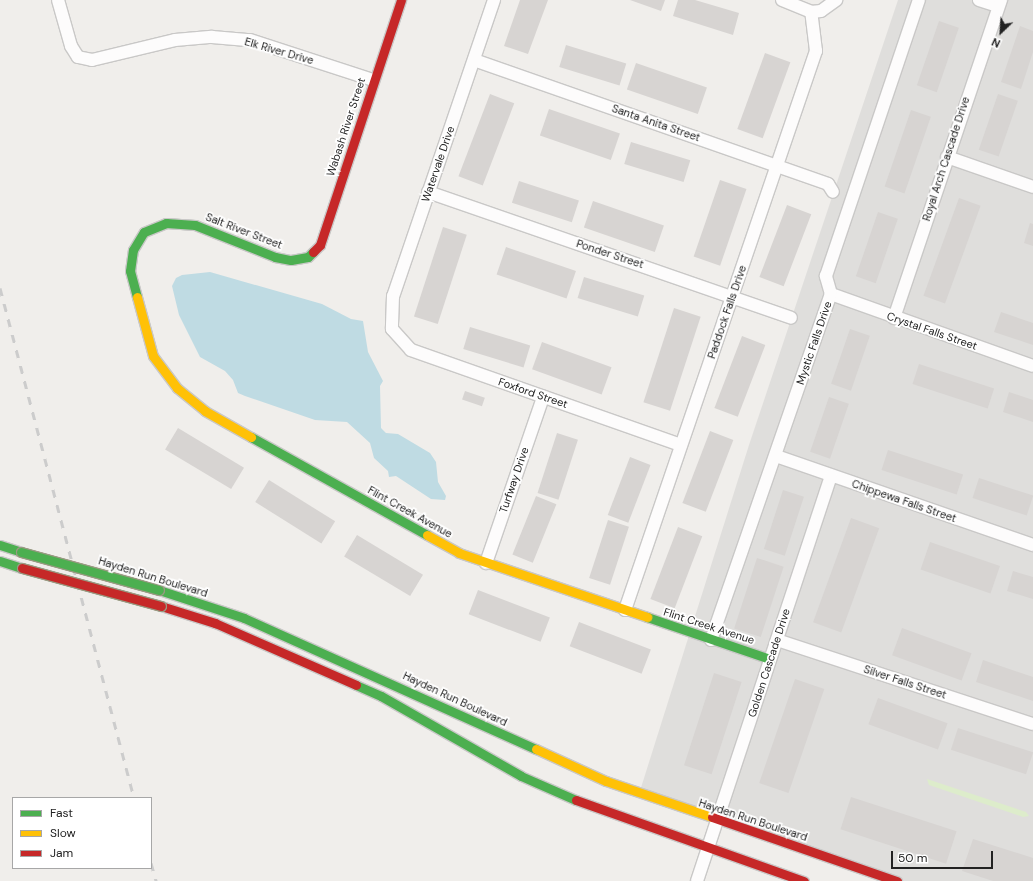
<!DOCTYPE html>
<style>
body{margin:0}
#map{position:relative;width:1033px;height:881px;overflow:hidden;background:#f0eeeb;font-family:"DM Sans",sans-serif}
div>[style]{position:absolute}
[style*='--x']{left:calc(var(--x)*1px);top:calc(var(--y)*1px);width:calc(var(--w)*1px);rotate:calc(var(--a)*1deg)}
.residential>*{inset:0;background:#dfdedc}
.grass>*{inset:0;background:#ddeccb}
.water>*{inset:0;background:#bfdbe3}
.building>*{inset:0;background:#d7d4d2;transform-origin:0 0}
.roads{filter:drop-shadow(1px 0 #c9c8c7) drop-shadow(-1px 0 #c9c8c7) drop-shadow(0 1px #c9c8c7) drop-shadow(0 -1px #c9c8c7)}
.street>*{height:12px;margin:-6px;padding:0 6px;transform-origin:6px;border-radius:6px;background:#fdfcfc}
.fast>*{height:9px;margin:-4.5px;padding:0 4.5px;transform-origin:4.5px;border-radius:4.5px;background:#4caf50}
.slow>*{height:9px;margin:-4.5px;padding:0 4.5px;transform-origin:4.5px;border-radius:4.5px;background:#ffc107}
.jam>*{height:9px;margin:-4.5px;padding:0 4.5px;transform-origin:4.5px;border-radius:4.5px;background:#c62828}
.rail>*{height:3px;margin-top:-1.5px;transform-origin:0;background:repeating-linear-gradient(90deg,#ccc 0 8px,transparent 0 16px)}
.bridges{filter:drop-shadow(1px 0 #999a82) drop-shadow(-1px 0 #999a82) drop-shadow(0 1px #999a82) drop-shadow(0 -1px #999a82)}
.fast-bridge>*{height:9px;margin:-4.5px;padding:0 4.5px;transform-origin:4.5px;border-radius:4.5px;background:#4caf50}
.jam-bridge>*{height:9px;margin:-4.5px;padding:0 4.5px;transform-origin:4.5px;border-radius:4.5px;background:#c62828}
span{translate:-50% -50%;white-space:nowrap;text-align:center;line-height:1.15;-webkit-text-stroke:3.5px #fff;paint-order:stroke}
.street-label{font-size:11px;color:#222}
.legend{position:absolute;left:12px;top:797px;width:140px;height:72px;box-sizing:border-box;background:#fff;border:1px solid #a7a7a7;margin:0;padding:5px 7px;list-style:none;font-size:12px;color:#222}
.legend li{display:flex;align-items:center;gap:8px;height:20px}
.legend b{width:20px;border:1px solid #a7a7a7}
.north{position:absolute;left:981px;top:12px;width:40px;height:40px;-webkit-text-stroke:3px #fff;paint-order:stroke;rotate:205deg;font-size:11px;font-weight:700;line-height:16px;text-align:center;color:#222}
.north::after{content:'';display:block;margin:auto;width:14px;height:18px;background:#222;clip-path:polygon(50% 0,100% 100%,50% 72%,0 100%)}
.scale{position:absolute;left:891px;top:851px;width:102px;height:18px;box-sizing:border-box;border:2px solid #222;border-top:0;padding-left:5px;font-size:12px;line-height:14px;white-space:nowrap;color:#222;-webkit-text-stroke:3px #fff;paint-order:stroke}
</style>
<div id="map">
<div class="residential">
<i style="clip-path:polygon(898px 0,1033px 0,1033px 881px,897px 881px,639px 794px,749px 445px)"></i>
</div>
<div class="grass">
<i style="clip-path:polygon(927px 779px,1026px 812px,1029px 816px,1023px 817px,929px 785px)"></i>
</div>
<div class="water">
<i style="clip-path:polygon(210px 272px,322px 304px,351px 319px,363px 321px,368px 352px,383px 381px,380px 386px,381px 428px,386px 433px,398px 434px,430px 453px,436px 462px,438px 482px,446px 496px,445px 500px,431px 499px,396px 476px,389px 477px,388px 471px,374px 458px,370px 443px,347px 422px,315px 420px,245px 396px,238px 393px,233px 380px,225px 371px,200px 357px,179px 315px,172px 286px,176px 278px,182px 275px)"></i>
</div>
<div class="building">
<i style="clip-path:polygon(520px 0,548px 0,528px 54px,504px 46px)"></i>
<i style="clip-path:polygon(630px 0,665px 0,661px 11px)"></i>
<i style="clip-path:polygon(678px 0,695px 0,739px 13px,733px 35px,673px 16px)"></i>
<i style="left:939px;top:21px;width:21px;height:68px;rotate:19deg"></i>
<i style="clip-path:polygon(1020px 26px,1033px 31px,1033px 52px,1021px 89px,1001px 82px)"></i>
<i style="left:566px;top:45px;width:63px;height:23px;rotate:17deg"></i>
<i style="left:765px;top:53px;width:27px;height:81px;rotate:20deg"></i>
<i style="left:636px;top:63px;width:75px;height:28px;rotate:19deg"></i>
<i style="left:490px;top:94px;width:26px;height:88px;rotate:21deg"></i>
<i style="left:998px;top:94px;width:21px;height:59px;rotate:19deg"></i>
<i style="left:549px;top:109px;width:75px;height:28px;rotate:19deg"></i>
<i style="left:911px;top:110px;width:21px;height:81px;rotate:19deg"></i>
<i style="left:631px;top:142px;width:62px;height:23px;rotate:17deg"></i>
<i style="left:720px;top:180px;width:28px;height:81px;rotate:19deg"></i>
<i style="left:519px;top:181px;width:63px;height:23px;rotate:18deg"></i>
<i style="left:959px;top:198px;width:23px;height:104px;rotate:20deg"></i>
<i style="left:593px;top:201px;width:75px;height:28px;rotate:19deg"></i>
<i style="left:787px;top:205px;width:26px;height:77px;rotate:21deg"></i>
<i style="left:878px;top:212px;width:21px;height:68px;rotate:19deg"></i>
<i style="clip-path:polygon(1030px 223px,1033px 224px,1033px 246px,1024px 243px)"></i>
<i style="left:443px;top:227px;width:25px;height:94px;rotate:18deg"></i>
<i style="left:506px;top:247px;width:74px;height:29px;rotate:19deg"></i>
<i style="left:584px;top:277px;width:63px;height:22px;rotate:17deg"></i>
<i style="left:674px;top:308px;width:28px;height:99px;rotate:18deg"></i>
<i style="clip-path:polygon(1001px 312px,1033px 323px,1033px 345px,994px 332px)"></i>
<i style="left:470px;top:327px;width:63px;height:23px;rotate:17deg"></i>
<i style="left:850px;top:329px;width:21px;height:58px;rotate:19deg"></i>
<i style="left:742px;top:336px;width:25px;height:77px;rotate:21deg"></i>
<i style="left:542px;top:342px;width:74px;height:29px;rotate:20deg"></i>
<i style="left:919px;top:364px;width:79px;height:21px;rotate:18deg"></i>
<i style="left:465px;top:391px;width:21px;height:9px;rotate:19deg"></i>
<i style="clip-path:polygon(1009px 392px,1033px 400px,1033px 422px,1003px 412px)"></i>
<i style="left:829px;top:397px;width:21px;height:58px;rotate:19deg"></i>
<i style="left:178px;top:428px;width:77px;height:25px;rotate:31deg"></i>
<i style="left:710px;top:431px;width:25px;height:77px;rotate:21deg"></i>
<i style="left:557px;top:433px;width:22px;height:63px;rotate:18deg"></i>
<i style="left:888px;top:450px;width:79px;height:21px;rotate:18deg"></i>
<i style="left:630px;top:457px;width:22px;height:62px;rotate:21deg"></i>
<i style="left:979px;top:478px;width:57px;height:21px;rotate:18deg"></i>
<i style="left:269px;top:480px;width:78px;height:26px;rotate:32deg"></i>
<i style="left:783px;top:490px;width:22px;height:62px;rotate:18deg"></i>
<i style="left:536px;top:496px;width:22px;height:63px;rotate:22deg"></i>
<i style="left:851px;top:518px;width:30px;height:111px;rotate:20deg"></i>
<i style="left:608px;top:520px;width:22px;height:61px;rotate:18deg"></i>
<i style="left:678px;top:527px;width:26px;height:77px;rotate:21deg"></i>
<i style="left:357px;top:535px;width:77px;height:25px;rotate:31deg"></i>
<i style="left:930px;top:542px;width:74px;height:29px;rotate:19deg"></i>
<i style="left:757px;top:558px;width:28px;height:74px;rotate:18deg"></i>
<i style="clip-path:polygon(1013px 571px,1033px 577px,1033px 599px,1007px 591px)"></i>
<i style="left:478px;top:590px;width:77px;height:26px;rotate:21deg"></i>
<i style="left:579px;top:622px;width:77px;height:26px;rotate:21deg"></i>
<i style="left:902px;top:628px;width:74px;height:29px;rotate:20deg"></i>
<i style="clip-path:polygon(983px 660px,1033px 677px,1033px 701px,976px 682px)"></i>
<i style="left:714px;top:673px;width:29px;height:97px;rotate:18deg"></i>
<i style="left:795px;top:679px;width:31px;height:110px;rotate:19deg"></i>
<i style="left:878px;top:698px;width:74px;height:28px;rotate:20deg"></i>
<i style="left:958px;top:728px;width:79px;height:23px;rotate:18deg"></i>
<i style="left:851px;top:797px;width:111px;height:34px;rotate:18deg"></i>
<i style="clip-path:polygon(973px 839px,1033px 858px,1033px 881px,993px 881px,962px 871px)"></i>
</div>
<div class="roads">
<div class="street">
<i style="--x:58;--y:0;--w:48;--a:74.2"></i>
<i style="--x:71;--y:46;--w:13;--a:58"></i>
<i style="--x:78;--y:57;--w:14;--a:12"></i>
<i style="--x:92;--y:60;--w:85;--a:-13.5"></i>
<i style="--x:175;--y:40;--w:37;--a:-5"></i>
<i style="--x:212;--y:37;--w:38;--a:5"></i>
<i style="--x:250;--y:40;--w:129;--a:18"></i>
<i style="--x:494;--y:0;--w:313;--a:108.8"></i>
<i style="--x:393;--y:296;--w:33;--a:92"></i>
<i style="--x:392;--y:329;--w:28;--a:48"></i>
<i style="--x:411;--y:350;--w:286;--a:19.4"></i>
<i style="--x:782;--y:0;--w:31;--a:22"></i>
<i style="--x:811;--y:12;--w:10;--a:-6"></i>
<i style="--x:821;--y:11;--w:19;--a:-36"></i>
<i style="--x:979;--y:0;--w:19;--a:18"></i>
<i style="--x:474;--y:60;--w:375;--a:19.3"></i>
<i style="--x:828;--y:184;--w:9;--a:58"></i>
<i style="--x:947;--y:157;--w:91;--a:19.2"></i>
<i style="--x:428;--y:192;--w:384;--a:19.1"></i>
<i style="--x:831;--y:294;--w:214;--a:19.6"></i>
<i style="--x:894;--y:318;--w:336;--a:-71.4"></i>
<i style="--x:776;--y:456;--w:272;--a:19.1"></i>
<i style="--x:486;--y:563;--w:176;--a:-71"></i>
<i style="--x:625;--y:610;--w:591;--a:-71.14"></i>
<i style="--x:816;--y:51;--w:39;--a:-97"></i>
<i style="--x:711;--y:640;--w:366;--a:-70.9"></i>
<i style="--x:831;--y:294;--w:19;--a:-106"></i>
<i style="--x:826;--y:276;--w:291;--a:-71.4"></i>
<i style="--x:777;--y:640;--w:269;--a:18.2"></i>
<i style="--x:697;--y:881;--w:427;--a:-71.7"></i>
</div>
<div class="fast">
<i style="--x:137;--y:297;--w:27;--a:-105"></i>
<i style="--x:130;--y:271;--w:21;--a:-82"></i>
<i style="--x:133;--y:250;--w:21;--a:-59"></i>
<i style="--x:144;--y:232;--w:24;--a:-22"></i>
<i style="--x:166;--y:223;--w:29;--a:4"></i>
<i style="--x:195;--y:225;--w:86;--a:21.8"></i>
<i style="--x:275;--y:257;--w:16;--a:11"></i>
<i style="--x:291;--y:260;--w:17;--a:-10"></i>
<i style="--x:308;--y:257;--w:7;--a:-45"></i>
<i style="--x:251;--y:437;--w:201;--a:29.1"></i>
<i style="--x:0;--y:545;--w:22;--a:18"></i>
<i style="--x:0;--y:561;--w:23;--a:18"></i>
<i style="--x:159;--y:590;--w:89;--a:18.2"></i>
<i style="--x:244;--y:618;--w:320;--a:24.2"></i>
<i style="--x:647;--y:617;--w:130;--a:18.9"></i>
<i style="--x:356;--y:685;--w:27;--a:24"></i>
<i style="--x:381;--y:696;--w:161;--a:29.7"></i>
<i style="--x:521;--y:776;--w:60;--a:23.6"></i>
</div>
<div class="slow">
<i style="--x:137;--y:297;--w:61;--a:74.8"></i>
<i style="--x:153;--y:356;--w:40;--a:53"></i>
<i style="--x:177;--y:388;--w:36;--a:39"></i>
<i style="--x:205;--y:411;--w:53;--a:29.5"></i>
<i style="--x:427;--y:535;--w:37;--a:29"></i>
<i style="--x:459;--y:553;--w:199;--a:18.8"></i>
<i style="--x:536;--y:749;--w:77;--a:24.6"></i>
<i style="--x:606;--y:781;--w:112;--a:18.8"></i>
</div>
<div class="jam">
<i style="--x:313;--y:252;--w:10;--a:-45"></i>
<i style="--x:320;--y:245;--w:258;--a:-71.7"></i>
<i style="--x:161;--y:606;--w:57;--a:17.5"></i>
<i style="--x:215;--y:623;--w:154;--a:23.7"></i>
<i style="--x:576;--y:800;--w:242;--a:19.6"></i>
<i style="--x:712;--y:817;--w:196;--a:19.1"></i>
</div>
</div>
<div class="rail">
<i style="--x:0;--y:288;--w:527;--a:75.28"></i>
<i style="--x:151;--y:863;--w:19;--a:74"></i>
</div>
<div class="bridges">
<div class="fast-bridge">
<i style="--x:21;--y:552;--w:143;--a:15.4"></i>
</div>
<div class="jam-bridge">
<i style="--x:22;--y:568;--w:144;--a:15.3"></i>
</div>
</div>
<div class="street-label">
<span style="left:279px;top:51px;rotate:16deg">Elk River Drive</span>
<span style="left:656px;top:123px;rotate:19deg">Santa Anita Street</span>
<span style="left:346px;top:127px;rotate:-72deg">Wabash River Street</span>
<span style="left:946px;top:159px;rotate:-72deg">Royal Arch Cascade Drive</span>
<span style="left:438px;top:164px;rotate:-71deg">Watervale Drive</span>
<span style="left:244px;top:231px;rotate:21deg">Salt River Street</span>
<span style="left:610px;top:254px;rotate:18deg">Ponder Street</span>
<span style="left:727px;top:312px;rotate:-71deg">Paddock Falls Drive</span>
<span style="left:932px;top:331px;rotate:19deg">Crystal Falls Street</span>
<span style="left:814px;top:343px;rotate:-71deg">Mystic Falls Drive</span>
<span style="left:533px;top:393px;rotate:19deg">Foxford Street</span>
<span style="left:514px;top:480px;rotate:-71deg">Turfway Drive</span>
<span style="left:904px;top:501px;rotate:19deg">Chippewa Falls Street</span>
<span style="left:410px;top:512px;rotate:29deg">Flint Creek Avenue</span>
<span style="left:153px;top:577px;rotate:17deg">Hayden Run Boulevard</span>
<span style="left:709px;top:626px;rotate:18deg">Flint Creek Avenue</span>
<span style="left:769px;top:663px;rotate:-72deg">Golden Cascade Drive</span>
<span style="left:905px;top:682px;rotate:18deg">Silver Falls Street</span>
<span style="left:455px;top:699px;rotate:25deg">Hayden Run Boulevard</span>
<span style="left:753px;top:820px;rotate:18deg">Hayden Run Boulevard</span>
</div>
<ul class="legend">
<li><b style="height:5px;background:#4caf50"></b>Fast</li>
<li><b style="height:5px;background:#ffc107"></b>Slow</li>
<li><b style="height:5px;background:#c62828"></b>Jam</li>
</ul>
<div class="north">N</div>
<div class="scale">50 m</div>
</div>
